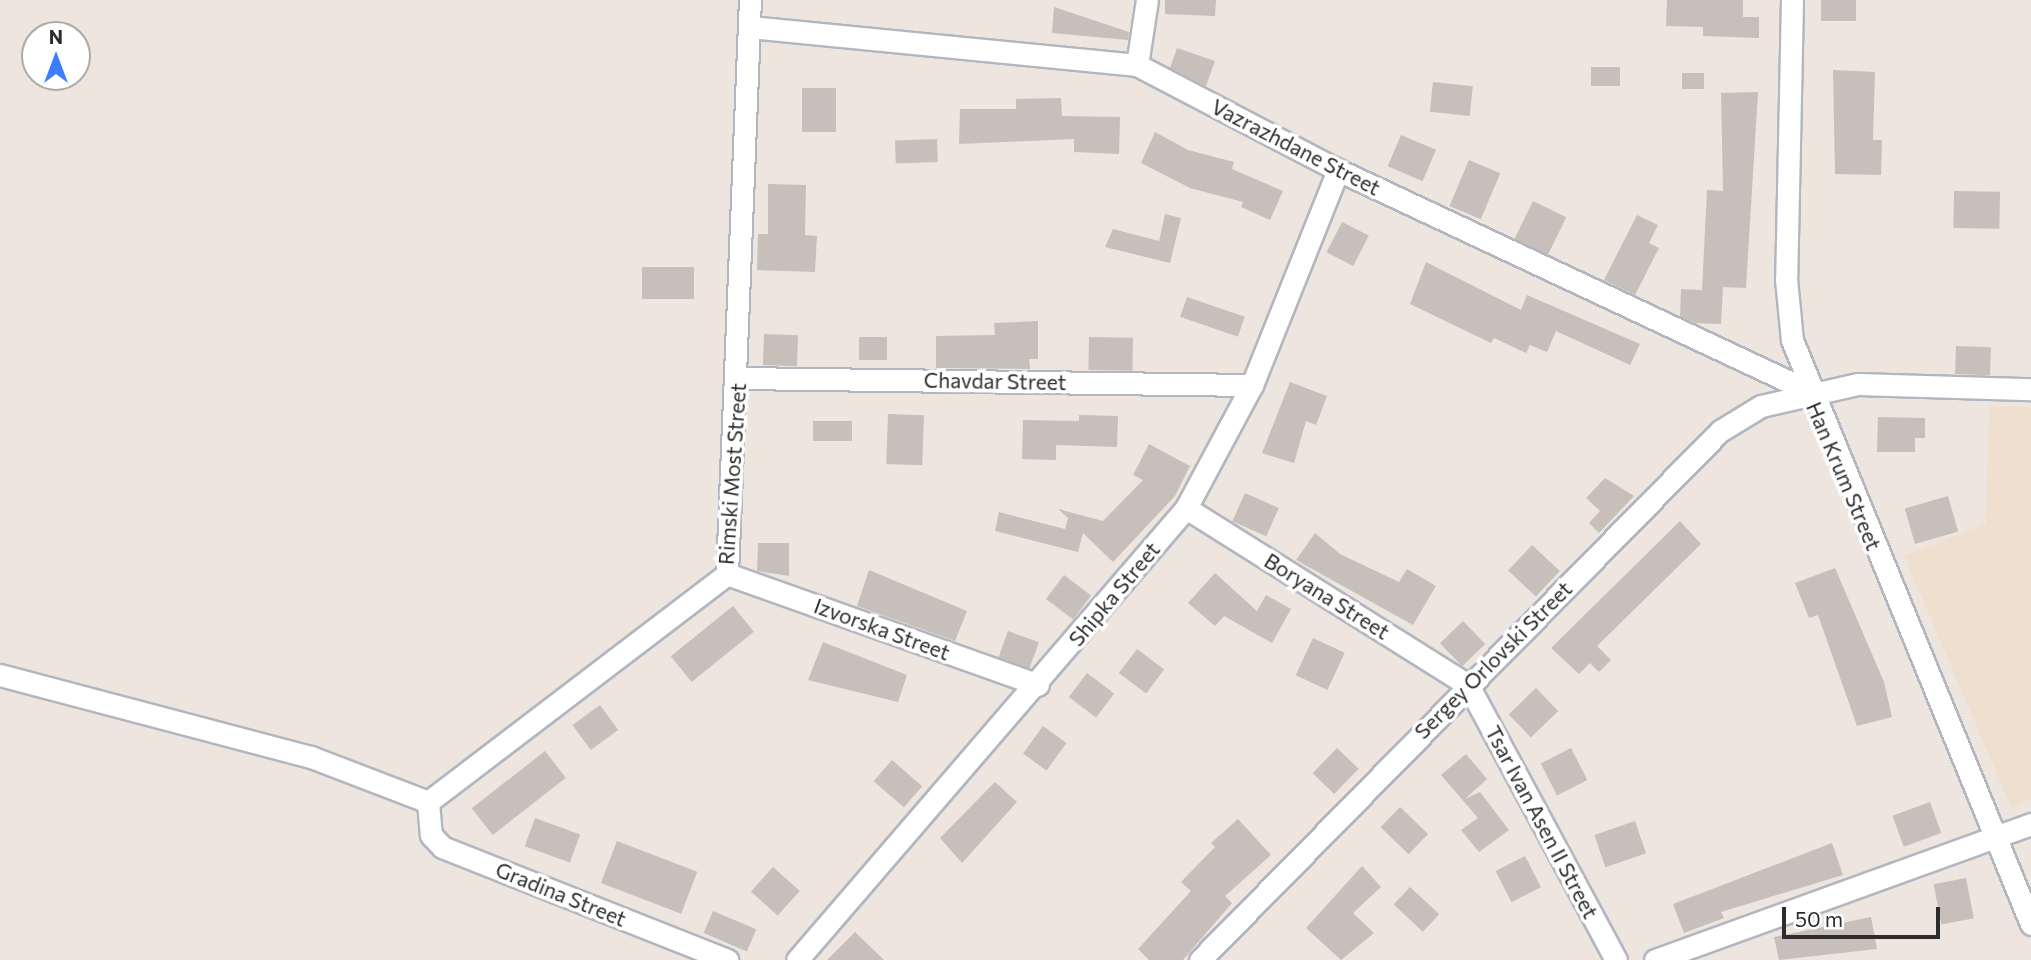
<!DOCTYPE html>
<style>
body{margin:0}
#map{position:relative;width:2031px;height:960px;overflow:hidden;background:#eee5de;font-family:Commissioner,sans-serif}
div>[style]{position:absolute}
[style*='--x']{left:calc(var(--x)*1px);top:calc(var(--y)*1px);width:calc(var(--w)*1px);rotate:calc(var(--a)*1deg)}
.education>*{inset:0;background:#efdfce}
.building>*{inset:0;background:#c6bfba;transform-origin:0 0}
.roads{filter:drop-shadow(2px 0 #b2b6c0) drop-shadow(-2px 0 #b2b6c0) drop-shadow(0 2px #b2b6c0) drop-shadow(0 -2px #b2b6c0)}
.minor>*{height:21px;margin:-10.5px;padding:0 10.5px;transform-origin:10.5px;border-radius:10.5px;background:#fff}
span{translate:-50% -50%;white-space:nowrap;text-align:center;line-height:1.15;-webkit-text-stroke:7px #fff;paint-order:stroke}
.street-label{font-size:21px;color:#2c2c2c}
.north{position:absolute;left:21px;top:21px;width:70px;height:70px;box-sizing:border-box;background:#fff;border:2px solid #ababab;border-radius:50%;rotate:0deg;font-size:19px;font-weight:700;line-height:28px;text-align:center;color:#2c2c2c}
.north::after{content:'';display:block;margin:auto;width:24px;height:32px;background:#3c7efd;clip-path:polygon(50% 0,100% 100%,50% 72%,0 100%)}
.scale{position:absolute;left:1782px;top:907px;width:158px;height:32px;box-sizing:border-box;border:4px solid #2c2c2c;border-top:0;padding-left:9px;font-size:21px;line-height:24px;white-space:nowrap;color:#2c2c2c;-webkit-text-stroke:5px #fff;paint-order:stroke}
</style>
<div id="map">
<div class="education">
<i style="clip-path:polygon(1989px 406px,2031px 407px,2031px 799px,2011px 807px,1904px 556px,1986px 523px)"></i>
</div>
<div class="building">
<i style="clip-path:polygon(1165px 0,1216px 0,1215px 16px,1165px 14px)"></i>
<i style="clip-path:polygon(1667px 0,1743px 0,1743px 17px,1759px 17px,1759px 38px,1703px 36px,1703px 27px,1666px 26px)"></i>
<i style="left:1821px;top:0;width:35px;height:21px"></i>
<i style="clip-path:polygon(1054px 7px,1129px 32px,1128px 40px,1052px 33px)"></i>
<i style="clip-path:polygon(1177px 48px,1215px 61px,1206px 86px,1170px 68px)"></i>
<i style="left:1591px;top:67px;width:29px;height:19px"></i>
<i style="clip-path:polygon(1833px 70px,1875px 72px,1873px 140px,1882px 140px,1881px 175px,1835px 174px)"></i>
<i style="left:1682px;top:73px;width:22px;height:16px"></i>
<i style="left:1433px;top:82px;width:40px;height:30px;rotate:6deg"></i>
<i style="left:802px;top:88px;width:34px;height:44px"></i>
<i style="clip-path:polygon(1758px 92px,1746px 288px,1723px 287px,1721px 324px,1695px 323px,1680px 316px,1681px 289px,1702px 290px,1707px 190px,1723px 191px,1721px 93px)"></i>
<i style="clip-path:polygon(1061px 98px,1062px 116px,1120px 117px,1119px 154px,1074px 152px,1074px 139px,959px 144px,960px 109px,1016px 109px,1016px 99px)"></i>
<i style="clip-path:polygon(1155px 132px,1188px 150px,1234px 162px,1232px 169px,1283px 191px,1270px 220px,1241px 207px,1243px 202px,1190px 188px,1141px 163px)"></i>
<i style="left:1401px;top:135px;width:38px;height:34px;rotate:23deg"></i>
<i style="left:937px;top:139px;width:23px;height:42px;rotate:88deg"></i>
<i style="left:1469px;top:160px;width:34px;height:50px;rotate:23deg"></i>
<i style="clip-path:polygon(768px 184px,806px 185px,805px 235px,817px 236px,815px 272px,757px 270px,758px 234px,768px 234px)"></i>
<i style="left:1954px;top:191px;width:46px;height:37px;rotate:1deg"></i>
<i style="left:1533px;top:201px;width:37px;height:42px;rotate:26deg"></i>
<i style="clip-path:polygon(1165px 214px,1181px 218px,1170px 263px,1105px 247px,1113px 229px,1159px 241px)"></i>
<i style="clip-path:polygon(1637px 215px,1658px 225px,1649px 243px,1659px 248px,1635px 295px,1604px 280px)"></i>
<i style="left:1342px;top:222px;width:30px;height:34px;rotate:27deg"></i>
<i style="clip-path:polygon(1426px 262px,1521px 310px,1527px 295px,1640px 344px,1630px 365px,1556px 331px,1547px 352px,1530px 345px,1526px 353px,1494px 338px,1491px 343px,1410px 304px)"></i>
<i style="left:642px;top:267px;width:52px;height:32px"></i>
<i style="left:1187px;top:297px;width:61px;height:21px;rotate:19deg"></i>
<i style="clip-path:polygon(1038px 321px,1038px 359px,1029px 359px,1030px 369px,936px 368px,936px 336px,995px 335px,994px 323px)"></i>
<i style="left:764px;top:334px;width:34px;height:31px;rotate:2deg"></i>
<i style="left:859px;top:337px;width:28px;height:23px"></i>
<i style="left:1089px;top:337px;width:44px;height:33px;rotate:1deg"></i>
<i style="left:1956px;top:346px;width:35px;height:28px;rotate:2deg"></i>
<i style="clip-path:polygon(1290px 382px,1327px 396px,1316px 425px,1306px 421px,1294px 463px,1262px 453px)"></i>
<i style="left:888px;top:414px;width:36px;height:50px;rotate:2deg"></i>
<i style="clip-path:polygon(1079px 415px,1118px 416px,1117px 447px,1056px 445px,1056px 460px,1022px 459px,1023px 420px,1079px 421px)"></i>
<i style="clip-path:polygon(1878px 417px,1925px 418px,1925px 438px,1915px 438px,1915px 452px,1877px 452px)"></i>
<i style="left:813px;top:421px;width:39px;height:20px"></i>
<i style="clip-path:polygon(1149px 444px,1190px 466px,1175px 496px,1113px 562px,1083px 533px,1078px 552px,995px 531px,999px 512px,1065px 529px,1068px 518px,1058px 509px,1103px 521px,1143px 480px,1133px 475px)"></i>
<i style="clip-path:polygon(1605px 478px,1634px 496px,1599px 533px,1589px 523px,1600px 511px,1586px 498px)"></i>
<i style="left:1245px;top:493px;width:37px;height:31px;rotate:24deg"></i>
<i style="left:1948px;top:496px;width:37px;height:45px;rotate:74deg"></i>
<i style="clip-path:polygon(1680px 521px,1701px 544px,1597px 646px,1611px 660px,1599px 672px,1590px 663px,1579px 674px,1551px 648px)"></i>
<i style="clip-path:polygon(1315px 533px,1340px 554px,1399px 582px,1407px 569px,1436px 586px,1413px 625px,1296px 560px)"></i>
<i style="clip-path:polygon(758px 543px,789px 543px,789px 576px,757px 571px)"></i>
<i style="left:1532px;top:545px;width:38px;height:35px;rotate:43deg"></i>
<i style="clip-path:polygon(1835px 568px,1884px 682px,1892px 717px,1857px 726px,1818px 615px,1809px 618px,1795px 583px)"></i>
<i style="clip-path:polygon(869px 570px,967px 611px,955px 641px,857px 606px)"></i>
<i style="clip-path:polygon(1215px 573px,1257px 611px,1266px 595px,1291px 609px,1272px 643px,1224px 616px,1215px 626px,1188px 603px)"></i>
<i style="left:1064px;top:575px;width:34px;height:30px;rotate:37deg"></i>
<i style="left:733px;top:606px;width:33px;height:80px;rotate:51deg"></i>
<i style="left:1463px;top:621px;width:32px;height:32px;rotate:46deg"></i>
<i style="left:1008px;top:631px;width:33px;height:28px;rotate:20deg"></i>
<i style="left:1313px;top:638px;width:35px;height:41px;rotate:25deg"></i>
<i style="clip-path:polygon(823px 642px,907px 675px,898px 702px,808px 680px)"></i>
<i style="left:1137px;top:649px;width:34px;height:30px;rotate:37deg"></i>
<i style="left:1087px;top:673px;width:34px;height:30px;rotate:37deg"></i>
<i style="left:1536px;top:688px;width:32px;height:38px;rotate:46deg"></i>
<i style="left:600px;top:705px;width:31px;height:34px;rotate:54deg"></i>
<i style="left:1043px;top:726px;width:29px;height:34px;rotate:36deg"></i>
<i style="left:1337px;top:748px;width:30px;height:35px;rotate:44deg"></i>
<i style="left:1571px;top:748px;width:36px;height:34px;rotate:63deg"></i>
<i style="left:545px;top:751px;width:34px;height:93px;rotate:52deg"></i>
<i style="clip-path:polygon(1466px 754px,1487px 779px,1465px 799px,1480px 792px,1509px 830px,1479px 852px,1461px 830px,1478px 818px,1441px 775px)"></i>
<i style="left:892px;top:760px;width:40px;height:28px;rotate:41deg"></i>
<i style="clip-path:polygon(995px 782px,1017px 802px,962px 863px,940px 838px)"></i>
<i style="left:1930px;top:802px;width:33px;height:40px;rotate:70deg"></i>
<i style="left:1400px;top:807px;width:39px;height:28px;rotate:44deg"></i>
<i style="left:535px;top:818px;width:48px;height:30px;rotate:20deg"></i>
<i style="clip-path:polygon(1238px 819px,1271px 855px,1225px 896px,1232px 903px,1183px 960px,1149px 960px,1138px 949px,1191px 891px,1181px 882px,1215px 847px,1211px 843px)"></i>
<i style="left:1635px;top:821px;width:34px;height:43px;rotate:71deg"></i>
<i style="left:617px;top:841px;width:86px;height:45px;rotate:21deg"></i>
<i style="clip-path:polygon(1832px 843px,1843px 875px,1721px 912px,1724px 918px,1684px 933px,1673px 904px)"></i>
<i style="left:1525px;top:856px;width:35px;height:33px;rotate:63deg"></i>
<i style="clip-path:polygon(1362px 866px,1381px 887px,1353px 913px,1374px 933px,1341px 960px,1306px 928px)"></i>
<i style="left:773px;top:867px;width:36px;height:33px;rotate:42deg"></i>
<i style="left:1966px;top:878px;width:41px;height:33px;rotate:79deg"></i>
<i style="left:1410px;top:887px;width:40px;height:24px;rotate:43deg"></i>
<i style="left:713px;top:911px;width:47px;height:24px;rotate:23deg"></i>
<i style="clip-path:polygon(1871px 917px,1877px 949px,1779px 960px,1774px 937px)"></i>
<i style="clip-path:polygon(855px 932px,884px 960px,827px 960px)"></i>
</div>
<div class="roads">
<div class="minor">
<i style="--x:1792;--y:0;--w:279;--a:91.2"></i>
<i style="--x:1786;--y:279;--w:61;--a:84.4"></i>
<i style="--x:1792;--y:340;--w:631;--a:67.74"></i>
<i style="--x:750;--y:27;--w:389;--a:5.6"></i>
<i style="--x:1137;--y:65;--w:227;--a:27.6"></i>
<i style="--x:1338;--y:170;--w:520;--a:25.14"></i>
<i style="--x:1137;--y:65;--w:66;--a:-81.3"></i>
<i style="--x:738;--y:378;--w:514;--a:0.78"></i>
<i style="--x:1186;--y:508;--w:333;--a:32.1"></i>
<i style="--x:1468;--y:685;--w:312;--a:61.7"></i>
<i style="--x:727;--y:574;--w:330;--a:19.6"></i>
<i style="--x:0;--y:675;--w:322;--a:14.8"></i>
<i style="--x:311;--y:757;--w:125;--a:21"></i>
<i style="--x:428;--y:802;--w:376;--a:-37.3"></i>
<i style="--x:727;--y:574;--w:574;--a:-87.71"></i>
<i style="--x:428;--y:802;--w:33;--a:85"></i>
<i style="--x:431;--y:835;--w:16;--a:47"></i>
<i style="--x:442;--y:847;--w:307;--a:21.6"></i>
<i style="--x:797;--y:960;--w:596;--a:-49.28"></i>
<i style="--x:1186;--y:508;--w:140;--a:-61.8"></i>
<i style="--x:1252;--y:385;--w:232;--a:-68.2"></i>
<i style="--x:1200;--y:960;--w:742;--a:-45.49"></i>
<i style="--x:1720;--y:431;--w:48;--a:-31.4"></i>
<i style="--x:1761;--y:406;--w:99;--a:-12.8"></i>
<i style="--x:1858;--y:384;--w:173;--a:1.7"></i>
<i style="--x:1655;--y:960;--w:400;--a:-19.9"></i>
</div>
</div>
<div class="street-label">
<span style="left:1296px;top:147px;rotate:27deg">Vazrazhdane Street</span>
<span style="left:995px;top:381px;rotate:1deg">Chavdar Street</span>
<span style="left:732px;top:474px;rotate:-86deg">Rimski Most Street</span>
<span style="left:1844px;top:476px;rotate:67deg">Han Krum Street</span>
<span style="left:1114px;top:594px;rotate:-50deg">Shipka Street</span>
<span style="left:1327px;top:596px;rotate:32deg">Boryana Street</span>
<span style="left:882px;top:629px;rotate:20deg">Izvorska Street</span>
<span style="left:1493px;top:660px;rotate:-45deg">Sergey Orlovski Street</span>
<span style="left:1542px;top:822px;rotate:62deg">Tsar Ivan Asen II Street</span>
<span style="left:561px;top:894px;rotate:22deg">Gradina Street</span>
</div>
<div class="north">N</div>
<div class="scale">50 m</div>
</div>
